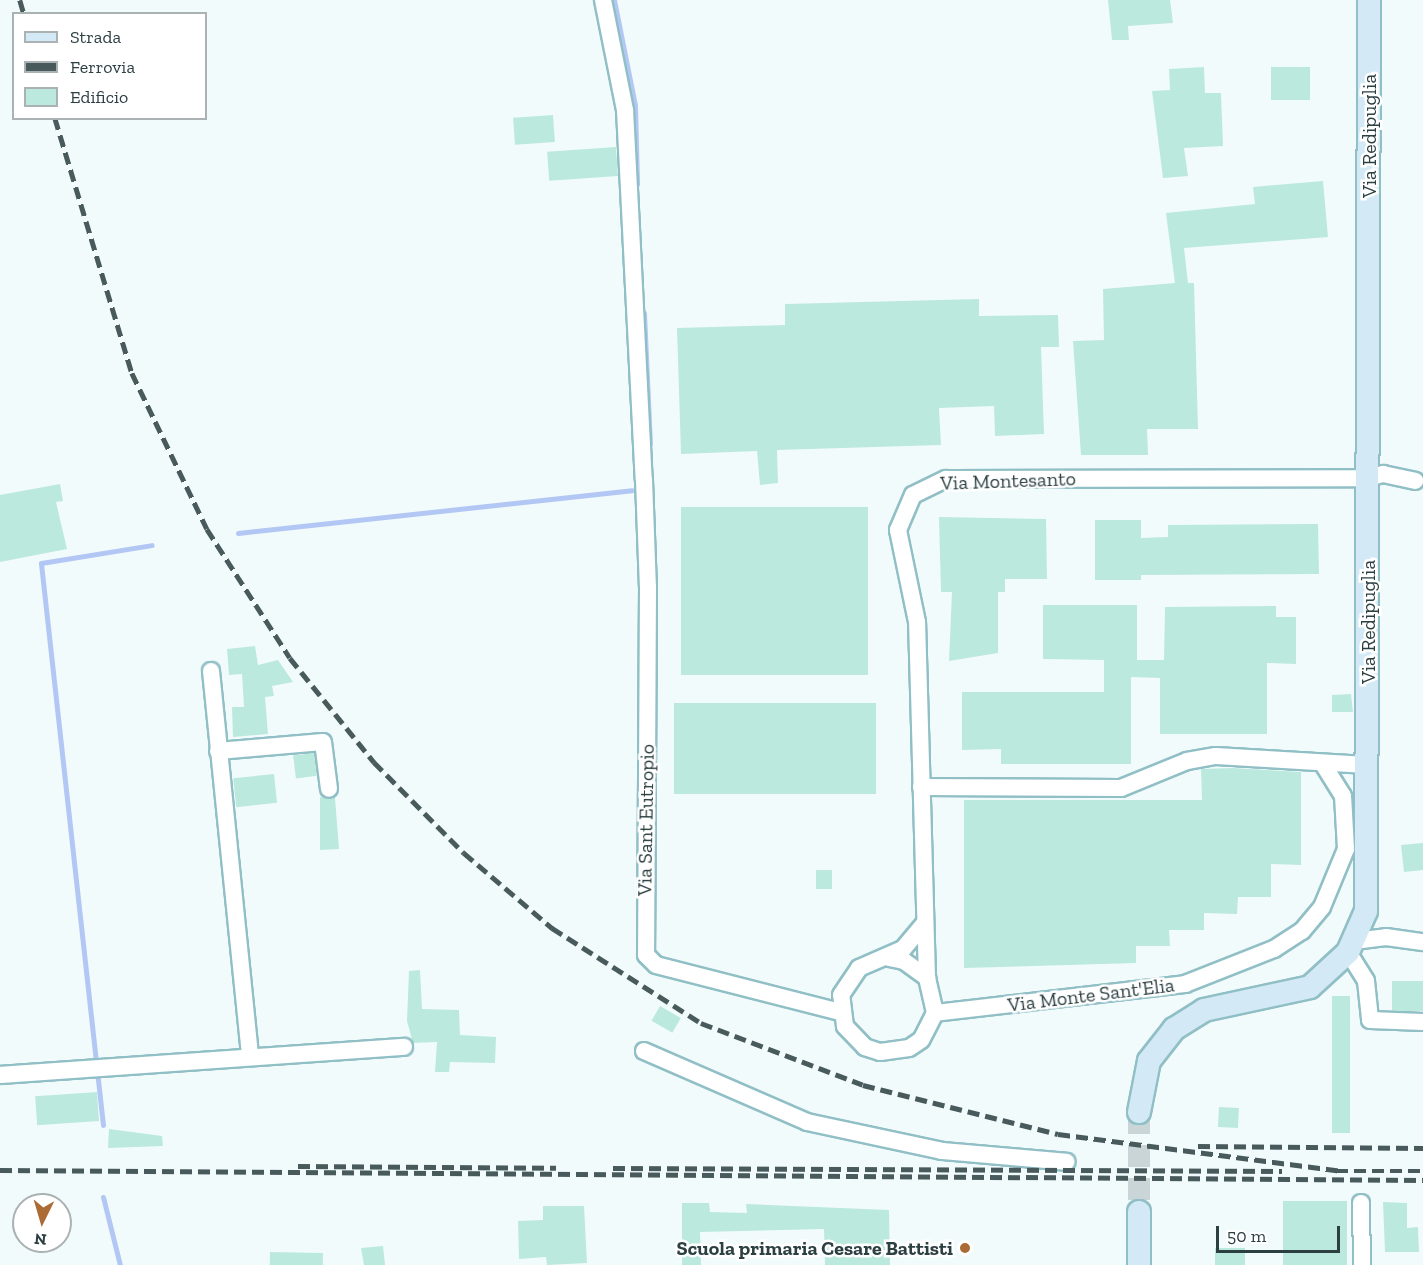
<!DOCTYPE html>
<style>
body{margin:0}
#map{position:relative;width:1423px;height:1265px;overflow:hidden;background:#f2fbfc;font-family:"Zilla Slab",serif}
div>[style]{position:absolute}
[style*='--x']{left:calc(var(--x)*1px);top:calc(var(--y)*1px);width:calc(var(--w)*1px);rotate:calc(var(--a)*1deg)}
.stream>*{height:5px;margin:-2.5px;padding:0 2.5px;transform-origin:2.5px;border-radius:2.5px;background:#b3c7f4}
.building>*{inset:0;background:#bce9dd;transform-origin:0 0}
.secondary-tunnel>*{height:22px;margin-top:-11px;transform-origin:0;background:repeating-linear-gradient(90deg,#cad5d7 0 22px,transparent 0 33px)}
.roads{filter:drop-shadow(2px 0 #90bfc5) drop-shadow(-2px 0 #90bfc5) drop-shadow(0 2px #90bfc5) drop-shadow(0 -2px #90bfc5)}
.street>*{height:16px;margin:-8px;padding:0 8px;transform-origin:8px;border-radius:8px;background:#fff}
.secondary>*{height:22px;margin:-11px;padding:0 11px;transform-origin:11px;border-radius:11px;background:#d3e9f6}
.rail>*{height:4.5px;margin-top:-2.25px;transform-origin:0;background:repeating-linear-gradient(90deg,#485a5b 0 12px,transparent 0 18px)}
.dots>*{width:16px;height:16px;translate:-50% -50%;box-sizing:border-box;border:3px solid #fff;border-radius:50%}
span{translate:-50% -50%;white-space:nowrap;text-align:center;line-height:1.15;-webkit-text-stroke:5px #fff;paint-order:stroke}
.street-label{font-size:20px;color:#2c3f41}
.poi-label{font-size:20px;color:#2c3f41;font-weight:700}
.right{translate:-100% -50%;text-align:right}
.legend{position:absolute;left:12px;top:12px;width:195px;height:108px;box-sizing:border-box;background:#fff;border:2px solid #abb2b3;margin:0;padding:8px 10px;list-style:none;font-size:18px;color:#2c3f41}
.legend li{display:flex;align-items:center;gap:12px;height:30px}
.legend b{width:30px;border:2px solid #abb2b3}
.north{position:absolute;left:12px;top:1193px;width:60px;height:60px;box-sizing:border-box;background:#fff;border:2px solid #abb2b3;border-radius:50%;rotate:185deg;font-size:16px;font-weight:700;line-height:24px;text-align:center;color:#2c3f41}
.north::after{content:'';display:block;margin:auto;width:21px;height:27px;background:#ac6b35;clip-path:polygon(50% 0,100% 100%,50% 72%,0 100%)}
.scale{position:absolute;left:1216px;top:1226px;width:124px;height:27px;box-sizing:border-box;border:3px solid #2c3f41;border-top:0;padding-left:8px;font-size:18px;line-height:21px;white-space:nowrap;color:#2c3f41;-webkit-text-stroke:4px #fff;paint-order:stroke}
</style>
<div id="map">
<div class="stream">
<i style="--x:614;--y:0;--w:107;--a:78.7"></i>
<i style="--x:635;--y:105;--w:79;--a:88.5"></i>
<i style="--x:644;--y:313;--w:131;--a:87.4"></i>
<i style="--x:238;--y:533;--w:396;--a:-6.2"></i>
<i style="--x:103;--y:1125;--w:565;--a:-96.3"></i>
<i style="--x:41;--y:563;--w:112;--a:-9.2"></i>
<i style="--x:103;--y:1197;--w:70;--a:76"></i>
</div>
<div class="building">
<i style="clip-path:polygon(1108px 0,1170px 0,1173px 23px,1128px 26px,1129px 40px,1112px 40px)"></i>
<i style="clip-path:polygon(1204px 67px,1205px 93px,1221px 93px,1223px 146px,1184px 148px,1188px 176px,1163px 178px,1152px 91px,1170px 90px,1169px 69px)"></i>
<i style="left:1271px;top:67px;width:39px;height:33px"></i>
<i style="left:553px;top:115px;width:27px;height:40px;rotate:86deg"></i>
<i style="left:616px;top:147px;width:29px;height:69px;rotate:86deg"></i>
<i style="clip-path:polygon(1323px 181px,1328px 237px,1184px 248px,1188px 283px,1194px 283px,1198px 429px,1147px 429px,1148px 455px,1081px 455px,1073px 341px,1104px 340px,1103px 289px,1175px 283px,1166px 213px,1255px 204px,1253px 187px)"></i>
<i style="clip-path:polygon(979px 299px,979px 316px,1058px 315px,1059px 347px,1041px 347px,1044px 434px,995px 436px,994px 406px,939px 408px,941px 445px,777px 450px,778px 483px,760px 485px,757px 451px,681px 454px,677px 328px,785px 325px,785px 304px)"></i>
<i style="clip-path:polygon(60px 484px,63px 501px,56px 502px,67px 549px,0 562px,0 495px)"></i>
<i style="left:681px;top:507px;width:187px;height:168px"></i>
<i style="clip-path:polygon(939px 517px,1046px 519px,1047px 579px,1005px 579px,1005px 592px,998px 592px,998px 653px,949px 661px,952px 592px,941px 592px)"></i>
<i style="clip-path:polygon(1095px 520px,1141px 520px,1141px 538px,1168px 537px,1168px 525px,1318px 524px,1319px 574px,1141px 575px,1141px 580px,1095px 580px)"></i>
<i style="clip-path:polygon(1043px 605px,1137px 605px,1137px 660px,1164px 660px,1165px 607px,1276px 606px,1276px 617px,1296px 617px,1296px 664px,1267px 663px,1267px 734px,1160px 734px,1160px 678px,1131px 677px,1131px 764px,1001px 764px,1001px 749px,962px 750px,962px 692px,1104px 692px,1104px 660px,1043px 659px)"></i>
<i style="clip-path:polygon(255px 646px,258px 665px,278px 660px,293px 682px,272px 686px,274px 696px,265px 697px,268px 734px,233px 737px,232px 707px,244px 707px,242px 674px,229px 675px,227px 649px)"></i>
<i style="clip-path:polygon(1351px 694px,1353px 712px,1332px 712px,1332px 695px)"></i>
<i style="left:674px;top:703px;width:202px;height:91px"></i>
<i style="left:314px;top:753px;width:23px;height:21px;rotate:83deg"></i>
<i style="clip-path:polygon(1233px 768px,1301px 772px,1301px 865px,1271px 864px,1271px 897px,1238px 897px,1237px 914px,1204px 913px,1204px 930px,1169px 930px,1170px 946px,1136px 946px,1136px 963px,964px 968px,964px 800px,1202px 800px,1201px 769px)"></i>
<i style="left:274px;top:774px;width:29px;height:41px;rotate:84deg"></i>
<i style="clip-path:polygon(320px 797px,335px 798px,339px 849px,320px 850px)"></i>
<i style="clip-path:polygon(1423px 843px,1423px 870px,1404px 872px,1401px 845px)"></i>
<i style="left:816px;top:870px;width:16px;height:19px"></i>
<i style="clip-path:polygon(420px 970px,422px 1009px,459px 1010px,460px 1035px,496px 1037px,495px 1063px,450px 1062px,449px 1072px,435px 1072px,437px 1042px,413px 1043px,407px 1021px,409px 971px)"></i>
<i style="left:1423px;top:981px;width:30px;height:31px;rotate:90deg"></i>
<i style="left:1332px;top:996px;width:18px;height:137px"></i>
<i style="left:660px;top:1006px;width:24px;height:17px;rotate:30deg"></i>
<i style="left:97px;top:1092px;width:29px;height:62px;rotate:86deg"></i>
<i style="left:1219px;top:1107px;width:20px;height:20px;rotate:3deg"></i>
<i style="clip-path:polygon(109px 1129px,162px 1136px,163px 1146px,108px 1148px)"></i>
<i style="left:1347px;top:1201px;width:64px;height:64px;rotate:90deg"></i>
<i style="clip-path:polygon(1383px 1202px,1407px 1203px,1407px 1228px,1418px 1227px,1419px 1252px,1385px 1252px)"></i>
<i style="clip-path:polygon(682px 1203px,709px 1203px,710px 1212px,747px 1213px,746px 1204px,889px 1210px,890px 1265px,825px 1265px,824px 1229px,700px 1232px,701px 1265px,682px 1265px)"></i>
<i style="clip-path:polygon(543px 1206px,584px 1206px,587px 1263px,547px 1265px,546px 1257px,519px 1259px,518px 1221px,543px 1220px)"></i>
<i style="clip-path:polygon(383px 1246px,385px 1265px,364px 1265px,361px 1248px)"></i>
<i style="left:1215px;top:1248px;width:30px;height:17px"></i>
<i style="left:270px;top:1252px;width:53px;height:13px;rotate:1deg"></i>
</div>
<div class="secondary-tunnel">
<i style="--x:1139;--y:1112;--w:100;--a:90"></i>
</div>
<div class="roads">
<div class="street">
<i style="--x:603;--y:0;--w:112;--a:78.7"></i>
<i style="--x:625;--y:110;--w:370;--a:87.1"></i>
<i style="--x:644;--y:480;--w:107;--a:87.9"></i>
<i style="--x:648;--y:587;--w:368;--a:90.3"></i>
<i style="--x:646;--y:955;--w:14;--a:45"></i>
<i style="--x:656;--y:965;--w:190;--a:14.3"></i>
<i style="--x:211;--y:671;--w:385;--a:84.2"></i>
<i style="--x:218;--y:751;--w:105;--a:-4.9"></i>
<i style="--x:323;--y:742;--w:47;--a:82.7"></i>
<i style="--x:921;--y:787;--w:200;--a:0.3"></i>
<i style="--x:1121;--y:788;--w:71;--a:-22.2"></i>
<i style="--x:1187;--y:761;--w:29;--a:-10"></i>
<i style="--x:1216;--y:756;--w:151;--a:3.4"></i>
<i style="--x:1354;--y:941;--w:32;--a:-7"></i>
<i style="--x:1386;--y:937;--w:37;--a:8"></i>
<i style="--x:1348;--y:952;--w:34;--a:58"></i>
<i style="--x:1366;--y:981;--w:39;--a:84"></i>
<i style="--x:1370;--y:1020;--w:53;--a:2.2"></i>
<i style="--x:889;--y:958;--w:15;--a:11"></i>
<i style="--x:904;--y:961;--w:29;--a:36"></i>
<i style="--x:927;--y:978;--w:36;--a:77"></i>
<i style="--x:935;--y:1013;--w:30;--a:117"></i>
<i style="--x:921;--y:1040;--w:14;--a:146"></i>
<i style="--x:909;--y:1048;--w:29;--a:172"></i>
<i style="--x:880;--y:1052;--w:16;--a:-162"></i>
<i style="--x:865;--y:1047;--w:29;--a:-134"></i>
<i style="--x:845;--y:1026;--w:31;--a:-97"></i>
<i style="--x:841;--y:995;--w:32;--a:-56"></i>
<i style="--x:859;--y:968;--w:48;--a:-23.4"></i>
<i style="--x:903;--y:949;--w:31;--a:-50"></i>
<i style="--x:927;--y:978;--w:356;--a:-91.6"></i>
<i style="--x:917;--y:622;--w:94;--a:-101.7"></i>
<i style="--x:898;--y:530;--w:38;--a:-67"></i>
<i style="--x:913;--y:495;--w:37;--a:-26"></i>
<i style="--x:946;--y:479;--w:422;--a:-0.1"></i>
<i style="--x:1368;--y:478;--w:16;--a:-15"></i>
<i style="--x:1383;--y:474;--w:33;--a:12"></i>
<i style="--x:935;--y:1013;--w:252;--a:-6.6"></i>
<i style="--x:1185;--y:984;--w:96;--a:-21.5"></i>
<i style="--x:1274;--y:949;--w:33;--a:-33"></i>
<i style="--x:1302;--y:931;--w:31;--a:-50"></i>
<i style="--x:1322;--y:907;--w:63;--a:-67.5"></i>
<i style="--x:1346;--y:849;--w:53;--a:-93.2"></i>
<i style="--x:1343;--y:796;--w:38;--a:-122"></i>
<i style="--x:644;--y:1051;--w:178;--a:23.5"></i>
<i style="--x:807;--y:1122;--w:138;--a:12.1"></i>
<i style="--x:942;--y:1151;--w:125;--a:5"></i>
<i style="--x:0;--y:1075;--w:405;--a:-4"></i>
<i style="--x:1361;--y:1203;--w:62;--a:89.1"></i>
</div>
<div class="secondary">
<i style="--x:1139;--y:1112;--w:52;--a:-78.9"></i>
<i style="--x:1149;--y:1061;--w:41;--a:-52"></i>
<i style="--x:1174;--y:1029;--w:36;--a:-32"></i>
<i style="--x:1204;--y:1010;--w:108;--a:-12.2"></i>
<i style="--x:1310;--y:987;--w:52;--a:-42.6"></i>
<i style="--x:1348;--y:952;--w:45;--a:-66.3"></i>
<i style="--x:1366;--y:911;--w:911;--a:-89.81"></i>
<i style="--x:1139;--y:1265;--w:53;--a:-90"></i>
</div>
</div>
<div class="rail">
<i style="--x:20;--y:0;--w:15;--a:74"></i>
<i style="--x:55;--y:118;--w:266;--a:73.2"></i>
<i style="--x:132;--y:373;--w:173;--a:64.3"></i>
<i style="--x:207;--y:529;--w:153;--a:57.2"></i>
<i style="--x:290;--y:658;--w:134;--a:51.1"></i>
<i style="--x:374;--y:762;--w:128;--a:45.3"></i>
<i style="--x:464;--y:853;--w:116;--a:40.4"></i>
<i style="--x:552;--y:928;--w:177;--a:32.5"></i>
<i style="--x:701;--y:1023;--w:173;--a:20.9"></i>
<i style="--x:863;--y:1085;--w:201;--a:14.1"></i>
<i style="--x:1058;--y:1134;--w:287;--a:7.4"></i>
<i style="--x:1198;--y:1146;--w:225;--a:0.5"></i>
<i style="--x:298;--y:1166;--w:258;--a:0.4"></i>
<i style="--x:613;--y:1168;--w:669;--a:0.26"></i>
<i style="--x:0;--y:1170;--w:1423;--a:0.4"></i>
<i style="--x:1336;--y:1171;--w:87;--a:0"></i>
</div>
<div class="dots">
<i style="left:965px;top:1248px;background:#ac6b35"></i>
</div>
<div class="street-label">
<span style="left:1369px;top:136px;rotate:-90deg">Via Redipuglia</span>
<span style="left:1008px;top:481px;rotate:-2deg">Via Montesanto</span>
<span style="left:1368px;top:622px;rotate:-90deg">Via Redipuglia</span>
<span style="left:646px;top:820px;rotate:-89deg">Via Sant Eutropio</span>
<span style="left:1091px;top:995px;rotate:-7deg">Via Monte Sant'Elia</span>
</div>
<div class="poi-label">
<span class="right" style="left:953px;top:1248px">Scuola primaria Cesare Battisti</span>
</div>
<ul class="legend">
<li><b style="height:8px;background:#d3e9f6"></b>Strada</li>
<li><b style="height:8px;background:#485a5b"></b>Ferrovia</li>
<li><b style="height:16px;background:#bce9dd"></b>Edificio</li>
</ul>
<div class="north">N</div>
<div class="scale">50 m</div>
</div>
